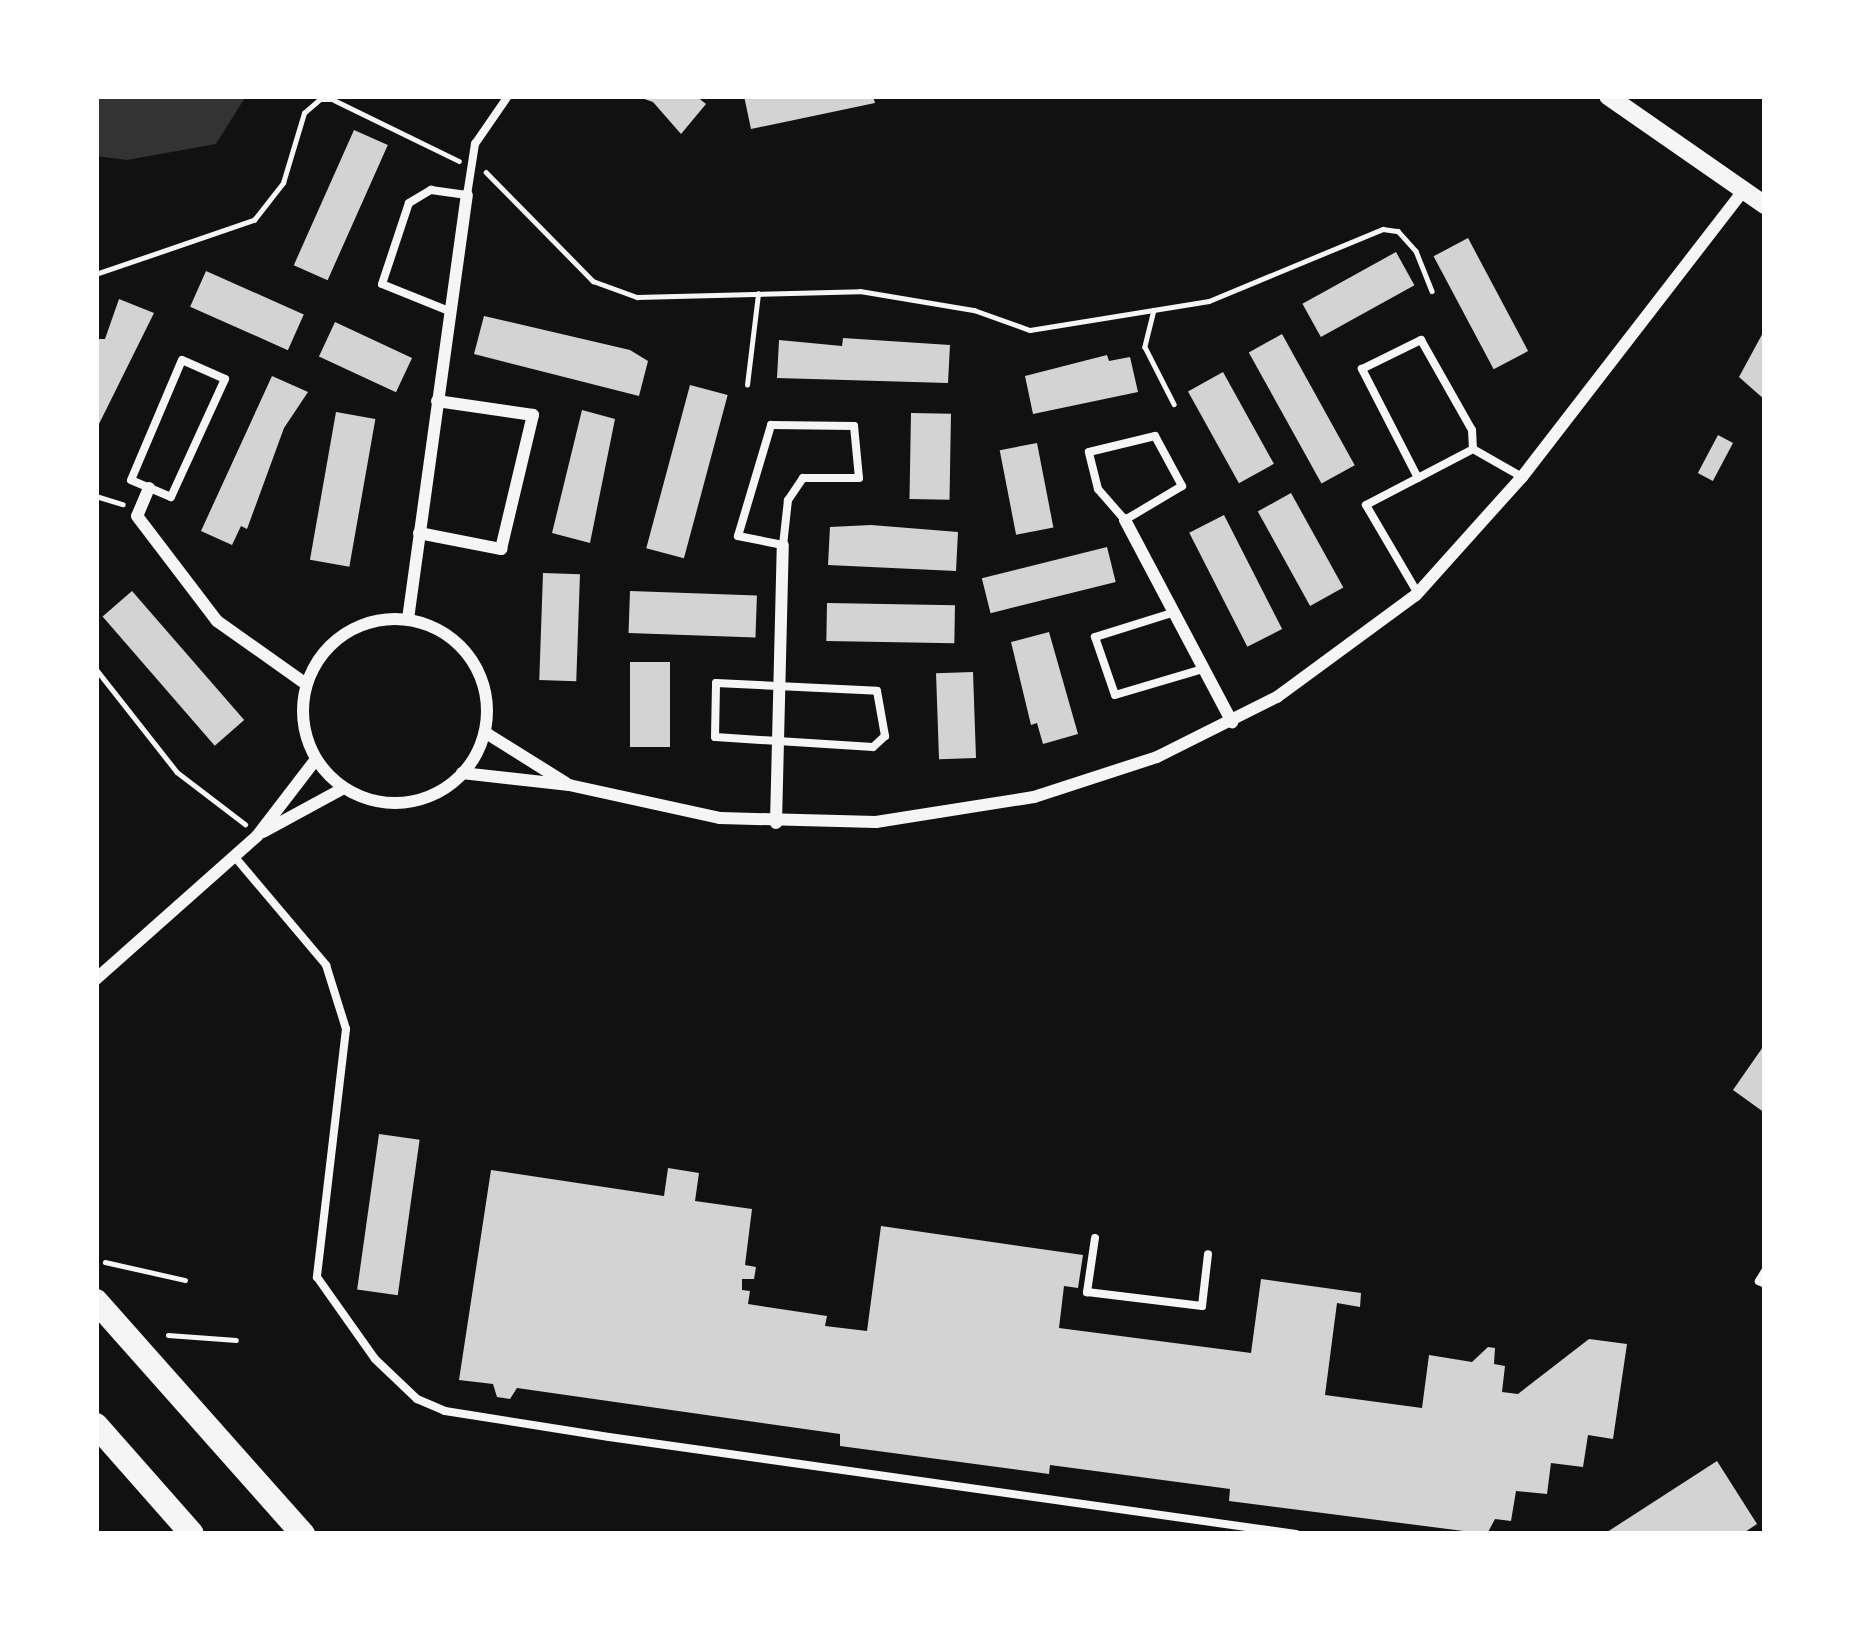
<!DOCTYPE html>
<style>
body{margin:0}
#map{position:relative;width:1861px;height:1630px;overflow:hidden;background:#111;font-family:"IBM Plex Sans",sans-serif}
div>[style]{position:absolute}
[style*='--x']{left:calc(var(--x)*1px);top:calc(var(--y)*1px);width:calc(var(--w)*1px);rotate:calc(var(--a)*1deg)}
.water>*{inset:0;background:#333}
.building>*{inset:0;background:#d3d3d3;transform-origin:0 0}
.path>*{height:4.5px;margin:-2.25px;padding:0 2.25px;transform-origin:2.25px;border-radius:2.25px;background:#f5f5f5}
.service>*{height:8px;margin:-4px;padding:0 4px;transform-origin:4px;border-radius:4px;background:#f5f5f5}
.minor>*{height:12px;margin:-6px;padding:0 6px;transform-origin:6px;border-radius:6px;background:#f5f5f5}
.minor>.ring{margin:-6px;padding:0;box-sizing:content-box;background:none;border:12px solid #f5f5f5;border-radius:50%}
.secondary>*{height:18px;margin:-9px;padding:0 9px;transform-origin:9px;border-radius:9px;background:#f5f5f5}
.trunk>*{height:24px;margin:-12px;padding:0 12px;transform-origin:12px;border-radius:12px;background:#f5f5f5}
span{translate:-50% -50%;white-space:nowrap;text-align:center;line-height:1.15;-webkit-text-stroke:12px #fff;paint-order:stroke}
.frame{position:absolute;inset:0;border:99px solid #fff;pointer-events:none}
</style>
<div id="map">
<div class="water">
<i style="clip-path:polygon(96px 96px,246px 96px,216px 144px,127px 160px,96px 156px)"></i>
</div>
<div class="building">
<i style="clip-path:polygon(636px 96px,696px 96px,706px 104px,681px 134px,653px 102px)"></i>
<i style="clip-path:polygon(744px 96px,873px 96px,875px 103px,751px 129px)"></i>
<i style="left:354px;top:130px;width:37px;height:148px;rotate:24deg"></i>
<i style="left:1468px;top:238px;width:128px;height:39px;rotate:62deg"></i>
<i style="left:1396px;top:252px;width:38px;height:107px;rotate:61deg"></i>
<i style="left:206px;top:271px;width:107px;height:39px;rotate:24deg"></i>
<i style="clip-path:polygon(119px 299px,154px 313px,96px 430px,96px 339px,105px 339px)"></i>
<i style="clip-path:polygon(484px 316px,630px 350px,648px 361px,639px 396px,474px 354px)"></i>
<i style="left:335px;top:322px;width:85px;height:38px;rotate:25deg"></i>
<i style="clip-path:polygon(1765px 329px,1765px 400px,1739px 377px)"></i>
<i style="left:1282px;top:334px;width:150px;height:38px;rotate:61deg"></i>
<i style="clip-path:polygon(843px 338px,950px 345px,948px 383px,777px 378px,779px 340px,842px 346px)"></i>
<i style="clip-path:polygon(1107px 355px,1109px 361px,1130px 357px,1138px 392px,1033px 414px,1025px 376px)"></i>
<i style="left:1223px;top:372px;width:105px;height:40px;rotate:61deg"></i>
<i style="clip-path:polygon(272px 376px,308px 392px,284px 428px,247px 529px,241px 526px,232px 545px,201px 531px)"></i>
<i style="left:690px;top:385px;width:39px;height:169px;rotate:15deg"></i>
<i style="clip-path:polygon(582px 410px,615px 419px,590px 543px,552px 533px)"></i>
<i style="left:336px;top:412px;width:40px;height:150px;rotate:10deg"></i>
<i style="left:911px;top:413px;width:40px;height:86px;rotate:1deg"></i>
<i style="left:1718px;top:435px;width:17px;height:43px;rotate:28deg"></i>
<i style="left:1037px;top:443px;width:86px;height:38px;rotate:79deg"></i>
<i style="left:1291px;top:493px;width:108px;height:38px;rotate:61deg"></i>
<i style="left:1224px;top:515px;width:128px;height:39px;rotate:63deg"></i>
<i style="clip-path:polygon(871px 525px,958px 532px,956px 571px,828px 565px,830px 527px)"></i>
<i style="left:1107px;top:547px;width:36px;height:129px;rotate:76deg"></i>
<i style="left:543px;top:573px;width:37px;height:107px;rotate:2deg"></i>
<i style="left:132px;top:591px;width:171px;height:39px;rotate:49deg"></i>
<i style="left:630px;top:591px;width:127px;height:42px;rotate:2deg"></i>
<i style="left:827px;top:603px;width:128px;height:38px;rotate:1deg"></i>
<i style="clip-path:polygon(1049px 632px,1078px 734px,1043px 744px,1037px 723px,1031px 725px,1011px 642px)"></i>
<i style="left:630px;top:662px;width:40px;height:85px"></i>
<i style="left:973px;top:672px;width:86px;height:37px;rotate:88deg"></i>
<i style="clip-path:polygon(1765px 1044px,1765px 1113px,1733px 1090px)"></i>
<i style="left:379px;top:1134px;width:41px;height:157px;rotate:8deg"></i>
<i style="clip-path:polygon(668px 1168px,699px 1173px,695px 1201px,752px 1209px,745px 1265px,756px 1267px,754px 1279px,742px 1279px,742px 1290px,750px 1291px,748px 1304px,827px 1316px,825px 1326px,867px 1331px,881px 1226px,1083px 1255px,1078px 1288px,1064px 1286px,1059px 1328px,1251px 1353px,1261px 1279px,1361px 1293px,1360px 1307px,1337px 1303px,1325px 1395px,1422px 1408px,1429px 1355px,1472px 1362px,1488px 1347px,1495px 1348px,1494px 1364px,1505px 1366px,1502px 1392px,1518px 1394px,1589px 1339px,1627px 1344px,1613px 1439px,1588px 1435px,1583px 1467px,1551px 1463px,1547px 1494px,1516px 1491px,1511px 1521px,1495px 1519px,1487px 1534px,1229px 1501px,1230px 1489px,1050px 1465px,1049px 1474px,840px 1446px,840px 1434px,517px 1388px,510px 1399px,497px 1397px,493px 1384px,459px 1380px,491px 1170px,664px 1196px)"></i>
<i style="clip-path:polygon(1717px 1461px,1757px 1524px,1742px 1534px,1604px 1534px)"></i>
</div>
<div class="path">
<i style="--x:486;--y:172;--w:153;--a:45.5"></i>
<i style="--x:593;--y:281;--w:47;--a:20"></i>
<i style="--x:637;--y:297;--w:223;--a:-1.5"></i>
<i style="--x:860;--y:291;--w:116;--a:9.5"></i>
<i style="--x:974;--y:310;--w:59;--a:19.7"></i>
<i style="--x:1030;--y:330;--w:181;--a:-9.2"></i>
<i style="--x:1209;--y:301;--w:188;--a:-22.5"></i>
<i style="--x:1383;--y:229;--w:15;--a:8"></i>
<i style="--x:1398;--y:231;--w:27;--a:48"></i>
<i style="--x:1416;--y:251;--w:43;--a:68.2"></i>
<i style="--x:96;--y:274;--w:167;--a:-18.9"></i>
<i style="--x:254;--y:220;--w:47;--a:-51.9"></i>
<i style="--x:283;--y:183;--w:73;--a:-73.3"></i>
<i style="--x:304;--y:113;--w:20;--a:-41"></i>
<i style="--x:319;--y:100;--w:15;--a:0"></i>
<i style="--x:334;--y:100;--w:139;--a:26"></i>
<i style="--x:1154;--y:310;--w:38;--a:104"></i>
<i style="--x:1145;--y:347;--w:64;--a:63"></i>
<i style="--x:747;--y:385;--w:92;--a:-83.1"></i>
<i style="--x:96;--y:496;--w:28;--a:17"></i>
<i style="--x:96;--y:669;--w:131;--a:51.8"></i>
<i style="--x:177;--y:772;--w:86;--a:37.4"></i>
<i style="--x:105;--y:1262;--w:82;--a:12.7"></i>
<i style="--x:168;--y:1335;--w:68;--a:4.2"></i>
</div>
<div class="service">
<i style="--x:449;--y:311;--w:72;--a:-158.1"></i>
<i style="--x:382;--y:284;--w:85;--a:-71.6"></i>
<i style="--x:409;--y:203;--w:26;--a:-31"></i>
<i style="--x:431;--y:190;--w:36;--a:8"></i>
<i style="--x:467;--y:195;--w:52;--a:-81.1"></i>
<i style="--x:475;--y:144;--w:58;--a:-55.5"></i>
<i style="--x:182;--y:360;--w:47;--a:23.8"></i>
<i style="--x:225;--y:379;--w:130;--a:114.6"></i>
<i style="--x:171;--y:497;--w:43;--a:-157"></i>
<i style="--x:131;--y:480;--w:130;--a:-67"></i>
<i style="--x:771;--y:425;--w:83;--a:0.7"></i>
<i style="--x:854;--y:426;--w:52;--a:84.5"></i>
<i style="--x:859;--y:478;--w:56;--a:180"></i>
<i style="--x:803;--y:478;--w:27;--a:124"></i>
<i style="--x:788;--y:500;--w:45;--a:96.3"></i>
<i style="--x:783;--y:545;--w:46;--a:-168.7"></i>
<i style="--x:738;--y:536;--w:116;--a:-73.4"></i>
<i style="--x:1155;--y:436;--w:57;--a:61.6"></i>
<i style="--x:1182;--y:486;--w:66;--a:149.2"></i>
<i style="--x:1125;--y:520;--w:41;--a:-131.1"></i>
<i style="--x:1098;--y:489;--w:38;--a:-104"></i>
<i style="--x:1089;--y:452;--w:68;--a:-13.6"></i>
<i style="--x:1418;--y:478;--w:123;--a:-117.2"></i>
<i style="--x:1362;--y:369;--w:66;--a:-26.2"></i>
<i style="--x:1421;--y:340;--w:103;--a:60.5"></i>
<i style="--x:1472;--y:430;--w:19;--a:87"></i>
<i style="--x:1417;--y:592;--w:101;--a:-120.4"></i>
<i style="--x:1366;--y:505;--w:121;--a:-27.6"></i>
<i style="--x:1473;--y:449;--w:56;--a:29.7"></i>
<i style="--x:1175;--y:612;--w:84;--a:162.6"></i>
<i style="--x:1095;--y:637;--w:61;--a:71"></i>
<i style="--x:1115;--y:695;--w:92;--a:-16.5"></i>
<i style="--x:716;--y:683;--w:161;--a:2.8"></i>
<i style="--x:877;--y:691;--w:46;--a:79.9"></i>
<i style="--x:885;--y:736;--w:16;--a:137"></i>
<i style="--x:873;--y:747;--w:158;--a:-176.4"></i>
<i style="--x:715;--y:737;--w:54;--a:-88.9"></i>
<i style="--x:234;--y:856;--w:143;--a:49.8"></i>
<i style="--x:326;--y:965;--w:67;--a:72.6"></i>
<i style="--x:346;--y:1029;--w:250;--a:96.7"></i>
<i style="--x:317;--y:1277;--w:100;--a:54.7"></i>
<i style="--x:375;--y:1359;--w:58;--a:43.6"></i>
<i style="--x:417;--y:1399;--w:30;--a:23"></i>
<i style="--x:445;--y:1411;--w:166;--a:9"></i>
<i style="--x:609;--y:1437;--w:694;--a:8.04"></i>
<i style="--x:1095;--y:1238;--w:55;--a:98.4"></i>
<i style="--x:1087;--y:1292;--w:116;--a:6.9"></i>
<i style="--x:1202;--y:1306;--w:52;--a:-83.4"></i>
<i style="--x:1765;--y:1271;--w:12;--a:121"></i>
<i style="--x:1759;--y:1281;--w:7;--a:27"></i>
</div>
<div class="minor">
<i style="--x:149;--y:488;--w:30;--a:113"></i>
<i style="--x:137;--y:516;--w:132;--a:52.7"></i>
<i style="--x:217;--y:621;--w:109;--a:35.3"></i>
<i style="--x:1125;--y:520;--w:229;--a:62.1"></i>
<i style="--x:419;--y:533;--w:84;--a:11"></i>
<i style="--x:501;--y:549;--w:138;--a:-76.6"></i>
<i style="--x:533;--y:415;--w:97;--a:-171.7"></i>
<i style="--x:408;--y:619;--w:428;--a:-82.1"></i>
<i class="ring" style="left:303px;top:619px;width:172px;height:172px"></i>
<i style="--x:486;--y:733;--w:94;--a:32"></i>
<i style="--x:462;--y:773;--w:108;--a:6.4"></i>
<i style="--x:569;--y:785;--w:155;--a:12.3"></i>
<i style="--x:720;--y:818;--w:156;--a:1.5"></i>
<i style="--x:876;--y:822;--w:160;--a:-9"></i>
<i style="--x:1034;--y:797;--w:129;--a:-18"></i>
<i style="--x:1157;--y:757;--w:134;--a:-26.6"></i>
<i style="--x:1277;--y:697;--w:172;--a:-36.3"></i>
<i style="--x:1416;--y:595;--w:159;--a:-48.1"></i>
<i style="--x:1522;--y:477;--w:361;--a:-52.3"></i>
<i style="--x:776;--y:823;--w:278;--a:-88.6"></i>
<i style="--x:263;--y:832;--w:92;--a:-28.5"></i>
<i style="--x:96;--y:979;--w:215;--a:-41.6"></i>
<i style="--x:257;--y:836;--w:97;--a:-52.5"></i>
</div>
<div class="secondary">
<i style="--x:1608;--y:96;--w:191;--a:34.8"></i>
</div>
<div class="trunk">
<i style="--x:96;--y:1301;--w:312;--a:48.4"></i>
<i style="--x:96;--y:1425;--w:145;--a:48.6"></i>
</div>
<div class="frame"></div>
</div>
